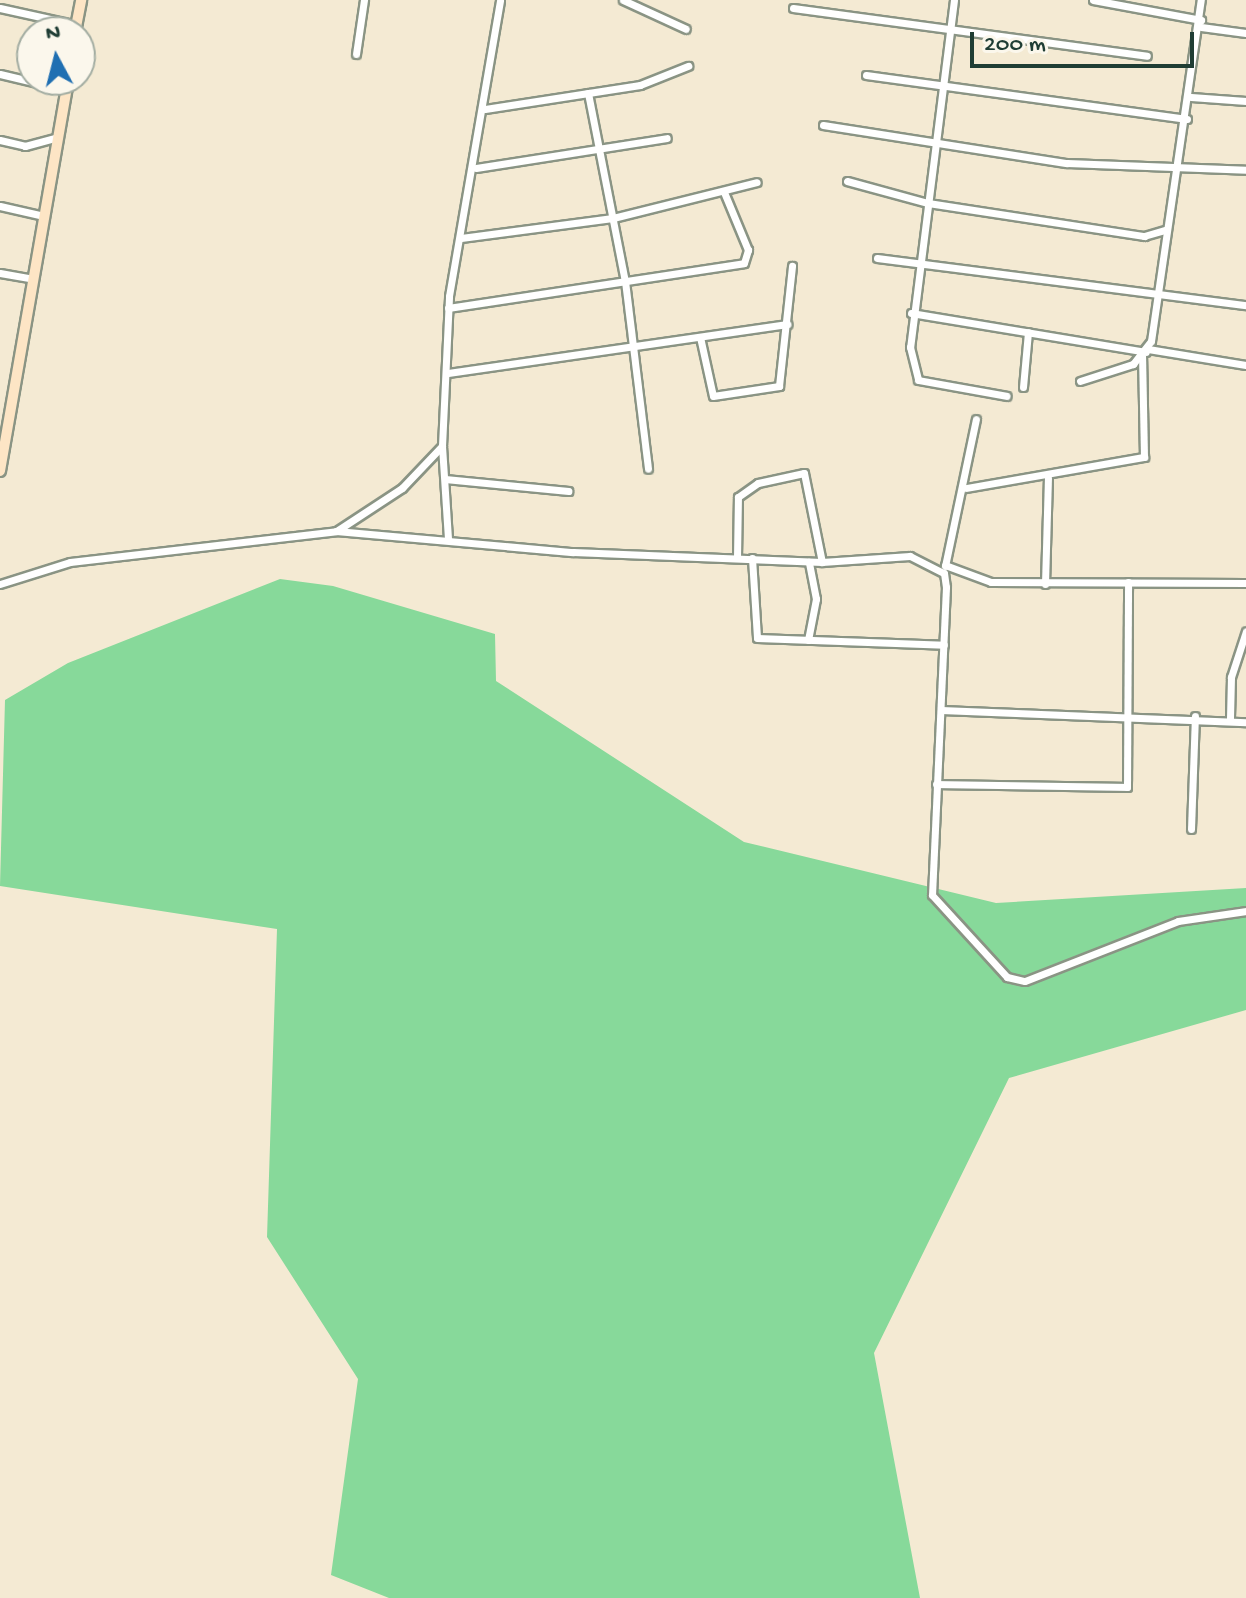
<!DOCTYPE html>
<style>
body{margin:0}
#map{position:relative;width:1246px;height:1598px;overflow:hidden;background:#f4ead3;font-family:"Gochi Hand",sans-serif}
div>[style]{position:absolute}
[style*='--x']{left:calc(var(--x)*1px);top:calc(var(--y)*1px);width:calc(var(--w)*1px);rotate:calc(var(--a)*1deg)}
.green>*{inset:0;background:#87d99a}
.roads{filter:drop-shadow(2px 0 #8a9484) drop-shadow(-2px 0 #8a9484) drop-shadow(0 2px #8a9484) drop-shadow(0 -2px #8a9484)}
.minor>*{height:7px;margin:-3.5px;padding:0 3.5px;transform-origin:3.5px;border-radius:3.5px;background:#fff}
.secondary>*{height:10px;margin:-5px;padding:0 5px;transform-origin:5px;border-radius:5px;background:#fde5c5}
span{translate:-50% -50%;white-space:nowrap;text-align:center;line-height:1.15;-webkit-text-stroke:6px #fbf7ec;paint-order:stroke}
.north{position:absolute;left:16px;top:16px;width:80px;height:80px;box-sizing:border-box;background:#fbf7ec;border:2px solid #a3ada2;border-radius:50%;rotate:353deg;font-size:22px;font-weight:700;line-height:32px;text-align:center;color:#1f3d34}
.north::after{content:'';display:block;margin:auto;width:28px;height:36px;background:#1f6fb2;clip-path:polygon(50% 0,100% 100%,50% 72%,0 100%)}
.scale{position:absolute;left:970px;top:32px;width:224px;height:36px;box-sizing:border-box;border:4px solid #1f3d34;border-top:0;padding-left:10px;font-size:24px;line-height:28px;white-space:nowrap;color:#1f3d34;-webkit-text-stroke:6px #fbf7ec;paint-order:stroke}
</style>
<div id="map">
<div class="green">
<i style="clip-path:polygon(280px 579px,333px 586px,495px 634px,496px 681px,744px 842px,996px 903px,1246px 888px,1246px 1010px,1009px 1078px,874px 1353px,920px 1598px,389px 1598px,331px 1575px,358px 1379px,267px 1237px,277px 929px,0 886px,5px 700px,68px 663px)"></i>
</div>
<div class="roads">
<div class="minor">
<i style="--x:623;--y:0;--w:69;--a:24.7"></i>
<i style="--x:954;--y:0;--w:350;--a:97.2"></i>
<i style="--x:910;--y:347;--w:34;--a:76"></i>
<i style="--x:918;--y:380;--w:90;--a:10.2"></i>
<i style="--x:1093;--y:0;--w:110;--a:10.5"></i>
<i style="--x:0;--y:8;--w:79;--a:12.4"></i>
<i style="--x:793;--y:8;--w:357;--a:7.7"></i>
<i style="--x:1201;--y:27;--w:45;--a:7.6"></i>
<i style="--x:356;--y:54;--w:55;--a:-81.6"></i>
<i style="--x:0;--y:74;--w:69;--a:13.4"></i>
<i style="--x:866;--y:75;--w:324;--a:7.8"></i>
<i style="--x:588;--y:93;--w:192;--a:78.9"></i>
<i style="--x:625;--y:281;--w:189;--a:83"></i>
<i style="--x:1191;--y:97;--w:55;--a:4.2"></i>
<i style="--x:485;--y:109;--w:157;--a:-8.8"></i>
<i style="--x:640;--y:85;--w:52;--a:-21.6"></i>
<i style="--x:823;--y:125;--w:247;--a:8.9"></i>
<i style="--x:1067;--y:163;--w:179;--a:2.2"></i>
<i style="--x:0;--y:140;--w:26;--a:13"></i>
<i style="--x:25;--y:146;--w:34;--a:-15"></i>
<i style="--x:476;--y:168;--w:193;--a:-8.9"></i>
<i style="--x:847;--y:181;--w:84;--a:15.2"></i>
<i style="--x:928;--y:203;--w:219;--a:8.7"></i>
<i style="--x:1144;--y:236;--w:22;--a:-16"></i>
<i style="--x:0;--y:206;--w:45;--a:12.8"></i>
<i style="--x:461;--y:238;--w:153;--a:-7.5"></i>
<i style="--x:613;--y:218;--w:148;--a:-14"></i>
<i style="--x:877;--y:258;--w:372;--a:7.3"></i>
<i style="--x:0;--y:273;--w:34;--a:10"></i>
<i style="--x:448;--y:308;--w:299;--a:-8.6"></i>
<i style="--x:744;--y:263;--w:14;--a:-73"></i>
<i style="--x:748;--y:250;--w:63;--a:-112.5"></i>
<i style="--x:911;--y:313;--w:238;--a:9.4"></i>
<i style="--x:700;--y:337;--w:60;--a:77.6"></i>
<i style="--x:713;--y:396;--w:67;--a:-8.6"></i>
<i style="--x:779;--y:386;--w:121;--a:-83.8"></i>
<i style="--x:1148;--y:349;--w:99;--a:9.3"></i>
<i style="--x:448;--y:373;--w:343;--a:-8.2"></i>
<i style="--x:1080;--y:381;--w:56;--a:-17.8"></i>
<i style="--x:1133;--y:364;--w:29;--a:-52"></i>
<i style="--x:1151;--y:341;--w:345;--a:-81.7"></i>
<i style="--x:1023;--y:387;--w:55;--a:-84.8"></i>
<i style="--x:442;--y:446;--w:93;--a:86.3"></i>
<i style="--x:445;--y:479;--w:124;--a:5.6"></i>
<i style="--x:966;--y:488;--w:181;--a:-9.9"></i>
<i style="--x:1144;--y:457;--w:101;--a:-91.1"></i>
<i style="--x:338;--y:530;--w:77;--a:-33.3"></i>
<i style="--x:402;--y:488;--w:58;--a:-46.4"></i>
<i style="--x:442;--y:446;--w:150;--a:-87.3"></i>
<i style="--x:449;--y:296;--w:300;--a:-80.2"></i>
<i style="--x:737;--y:558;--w:61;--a:-89.1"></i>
<i style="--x:738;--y:497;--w:24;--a:-35"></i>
<i style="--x:758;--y:483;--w:47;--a:-12.3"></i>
<i style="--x:804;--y:473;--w:91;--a:78.6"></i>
<i style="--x:752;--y:558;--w:80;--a:86.4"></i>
<i style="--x:757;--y:638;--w:187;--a:2.1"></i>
<i style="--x:945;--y:565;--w:49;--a:20.3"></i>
<i style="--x:991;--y:582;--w:255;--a:0.2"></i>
<i style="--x:945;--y:566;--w:150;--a:-78.1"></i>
<i style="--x:0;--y:584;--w:73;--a:-17.4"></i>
<i style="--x:70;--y:562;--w:268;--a:-6.6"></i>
<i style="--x:336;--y:531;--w:238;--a:5.1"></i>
<i style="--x:573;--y:552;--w:249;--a:2.3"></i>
<i style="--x:822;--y:562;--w:88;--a:-3.9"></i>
<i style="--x:910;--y:556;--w:38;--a:27"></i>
<i style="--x:944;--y:573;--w:14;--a:82"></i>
<i style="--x:946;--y:587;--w:308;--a:92.6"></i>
<i style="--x:932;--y:895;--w:111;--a:47.6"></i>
<i style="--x:1007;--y:977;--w:18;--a:13"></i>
<i style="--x:1025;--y:981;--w:164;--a:-21.4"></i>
<i style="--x:1178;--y:921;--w:69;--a:-8.4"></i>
<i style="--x:1045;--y:584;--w:106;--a:-88.4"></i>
<i style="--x:808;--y:640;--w:42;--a:-79"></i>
<i style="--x:816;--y:599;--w:38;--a:-101"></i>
<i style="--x:941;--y:710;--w:305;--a:2.3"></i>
<i style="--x:1230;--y:718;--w:41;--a:-88.6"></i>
<i style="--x:1231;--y:677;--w:48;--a:-71.9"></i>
<i style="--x:936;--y:784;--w:191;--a:0.9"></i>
<i style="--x:1127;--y:787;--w:205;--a:-89.7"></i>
<i style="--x:1191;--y:829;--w:113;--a:-88"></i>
</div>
<div class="secondary">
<i style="--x:75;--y:32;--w:33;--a:-79"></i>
<i style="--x:0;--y:471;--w:397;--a:-80.1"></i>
</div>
</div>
<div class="north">N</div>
<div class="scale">200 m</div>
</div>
